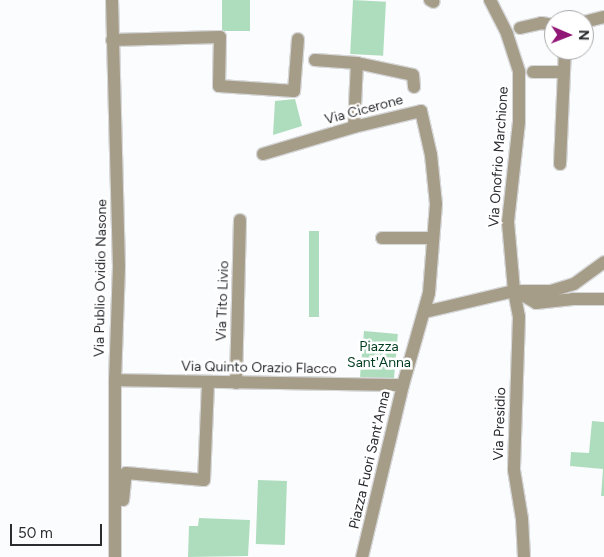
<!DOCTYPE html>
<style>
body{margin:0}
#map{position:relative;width:604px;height:557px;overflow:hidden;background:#fbfcfe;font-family:Figtree,sans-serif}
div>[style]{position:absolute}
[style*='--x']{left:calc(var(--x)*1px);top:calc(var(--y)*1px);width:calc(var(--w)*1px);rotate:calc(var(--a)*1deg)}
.green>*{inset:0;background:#aeddbe;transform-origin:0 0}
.roads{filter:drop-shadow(1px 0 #d6d7d9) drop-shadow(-1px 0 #d6d7d9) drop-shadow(0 1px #d6d7d9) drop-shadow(0 -1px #d6d7d9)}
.minor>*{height:12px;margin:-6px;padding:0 6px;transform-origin:6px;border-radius:6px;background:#a69d88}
span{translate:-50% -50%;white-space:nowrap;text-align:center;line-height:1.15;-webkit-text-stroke:5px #fff;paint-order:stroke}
.street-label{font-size:14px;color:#2b2c30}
.park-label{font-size:14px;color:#003d1f}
.north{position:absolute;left:544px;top:10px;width:50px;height:50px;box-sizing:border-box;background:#fff;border:1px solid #aaabac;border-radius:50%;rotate:91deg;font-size:14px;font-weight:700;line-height:20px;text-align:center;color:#2b2c30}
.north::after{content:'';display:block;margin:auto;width:18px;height:22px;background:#901776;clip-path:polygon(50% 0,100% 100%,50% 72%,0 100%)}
.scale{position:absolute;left:10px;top:524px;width:92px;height:22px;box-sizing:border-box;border:2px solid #2b2c30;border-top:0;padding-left:6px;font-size:15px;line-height:18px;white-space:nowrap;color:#2b2c30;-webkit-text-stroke:4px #fff;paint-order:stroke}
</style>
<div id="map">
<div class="green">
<i style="left:222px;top:0;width:28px;height:31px"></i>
<i style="left:353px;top:0;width:33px;height:54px;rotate:3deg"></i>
<i style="clip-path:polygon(295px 99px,302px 126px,273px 135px,275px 101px)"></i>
<i style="left:309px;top:231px;width:10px;height:86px"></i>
<i style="left:364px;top:331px;width:34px;height:46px;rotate:5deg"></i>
<i style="clip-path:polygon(592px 421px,604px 422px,604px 496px,601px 496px,603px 469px,570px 466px,571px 452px,589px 453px)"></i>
<i style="left:258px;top:480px;width:29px;height:64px;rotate:2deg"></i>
<i style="clip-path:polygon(199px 518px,250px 520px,248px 556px,188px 557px,189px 526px,198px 526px)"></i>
</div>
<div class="roads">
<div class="minor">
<i style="--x:112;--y:0;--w:266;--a:88.5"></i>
<i style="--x:119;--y:266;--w:114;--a:92"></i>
<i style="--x:115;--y:380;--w:177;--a:90"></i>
<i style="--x:430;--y:0;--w:4;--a:27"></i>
<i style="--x:490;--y:0;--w:38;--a:63"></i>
<i style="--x:507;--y:34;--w:40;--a:72"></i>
<i style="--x:519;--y:72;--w:50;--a:90"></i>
<i style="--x:519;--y:122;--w:101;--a:96.3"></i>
<i style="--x:508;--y:222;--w:69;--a:85"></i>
<i style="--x:514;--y:291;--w:26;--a:79"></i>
<i style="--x:519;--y:317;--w:153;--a:91.9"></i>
<i style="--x:514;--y:470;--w:50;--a:80.7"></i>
<i style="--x:522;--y:519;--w:38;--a:87"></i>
<i style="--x:584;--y:22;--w:21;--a:-14"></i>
<i style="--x:520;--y:28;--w:22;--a:-13"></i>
<i style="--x:541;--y:23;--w:13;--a:9"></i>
<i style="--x:112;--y:40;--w:108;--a:-1.6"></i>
<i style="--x:220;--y:37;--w:49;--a:91.2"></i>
<i style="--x:219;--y:86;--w:75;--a:3.8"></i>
<i style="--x:294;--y:91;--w:52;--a:-85.6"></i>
<i style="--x:315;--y:60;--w:42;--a:4.1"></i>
<i style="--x:357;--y:63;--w:64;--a:92.7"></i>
<i style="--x:357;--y:63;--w:57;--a:12.1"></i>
<i style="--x:413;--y:75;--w:12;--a:85"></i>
<i style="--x:533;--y:72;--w:31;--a:0"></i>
<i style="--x:263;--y:154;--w:95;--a:-16.5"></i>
<i style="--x:354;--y:127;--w:69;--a:-13.4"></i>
<i style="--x:421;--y:111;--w:45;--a:77.2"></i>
<i style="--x:431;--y:155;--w:49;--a:84.2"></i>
<i style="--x:436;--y:204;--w:89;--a:94.5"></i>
<i style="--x:429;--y:293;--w:96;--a:105.8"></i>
<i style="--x:403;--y:385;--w:177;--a:103.4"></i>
<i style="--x:560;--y:164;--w:114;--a:-87.5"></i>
<i style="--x:382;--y:238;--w:51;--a:0"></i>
<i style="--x:519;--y:293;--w:20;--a:30"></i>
<i style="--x:536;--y:303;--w:37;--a:-6"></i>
<i style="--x:573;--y:299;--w:31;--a:0"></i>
<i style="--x:425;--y:312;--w:91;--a:-13.3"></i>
<i style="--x:514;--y:291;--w:37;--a:0"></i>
<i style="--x:551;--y:291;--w:24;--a:-17"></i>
<i style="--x:574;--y:284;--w:37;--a:-36"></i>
<i style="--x:115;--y:380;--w:288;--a:1"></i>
<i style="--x:236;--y:383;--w:163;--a:-88.6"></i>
<i style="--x:123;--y:500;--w:27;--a:-84"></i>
<i style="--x:126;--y:473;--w:78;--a:5.1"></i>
<i style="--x:204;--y:480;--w:97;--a:-87.6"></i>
</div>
</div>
<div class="street-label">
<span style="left:364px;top:110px;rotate:-15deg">Via Cicerone</span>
<span style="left:499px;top:157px;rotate:-86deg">Via Onofrio Marchione</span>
<span style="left:101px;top:278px;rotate:-89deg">Via Publio Ovidio Nasone</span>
<span style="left:223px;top:301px;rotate:-88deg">Via Tito Livio</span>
<span style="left:259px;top:368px;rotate:1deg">Via Quinto Orazio Flacco</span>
<span style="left:500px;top:424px;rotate:-88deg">Via Presidio</span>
<span style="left:370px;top:460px;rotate:-77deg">Piazza Fuori Sant'Anna</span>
</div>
<div class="park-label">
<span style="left:379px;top:355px">Piazza<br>Sant'Anna</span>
</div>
<div class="north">N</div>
<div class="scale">50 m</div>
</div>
